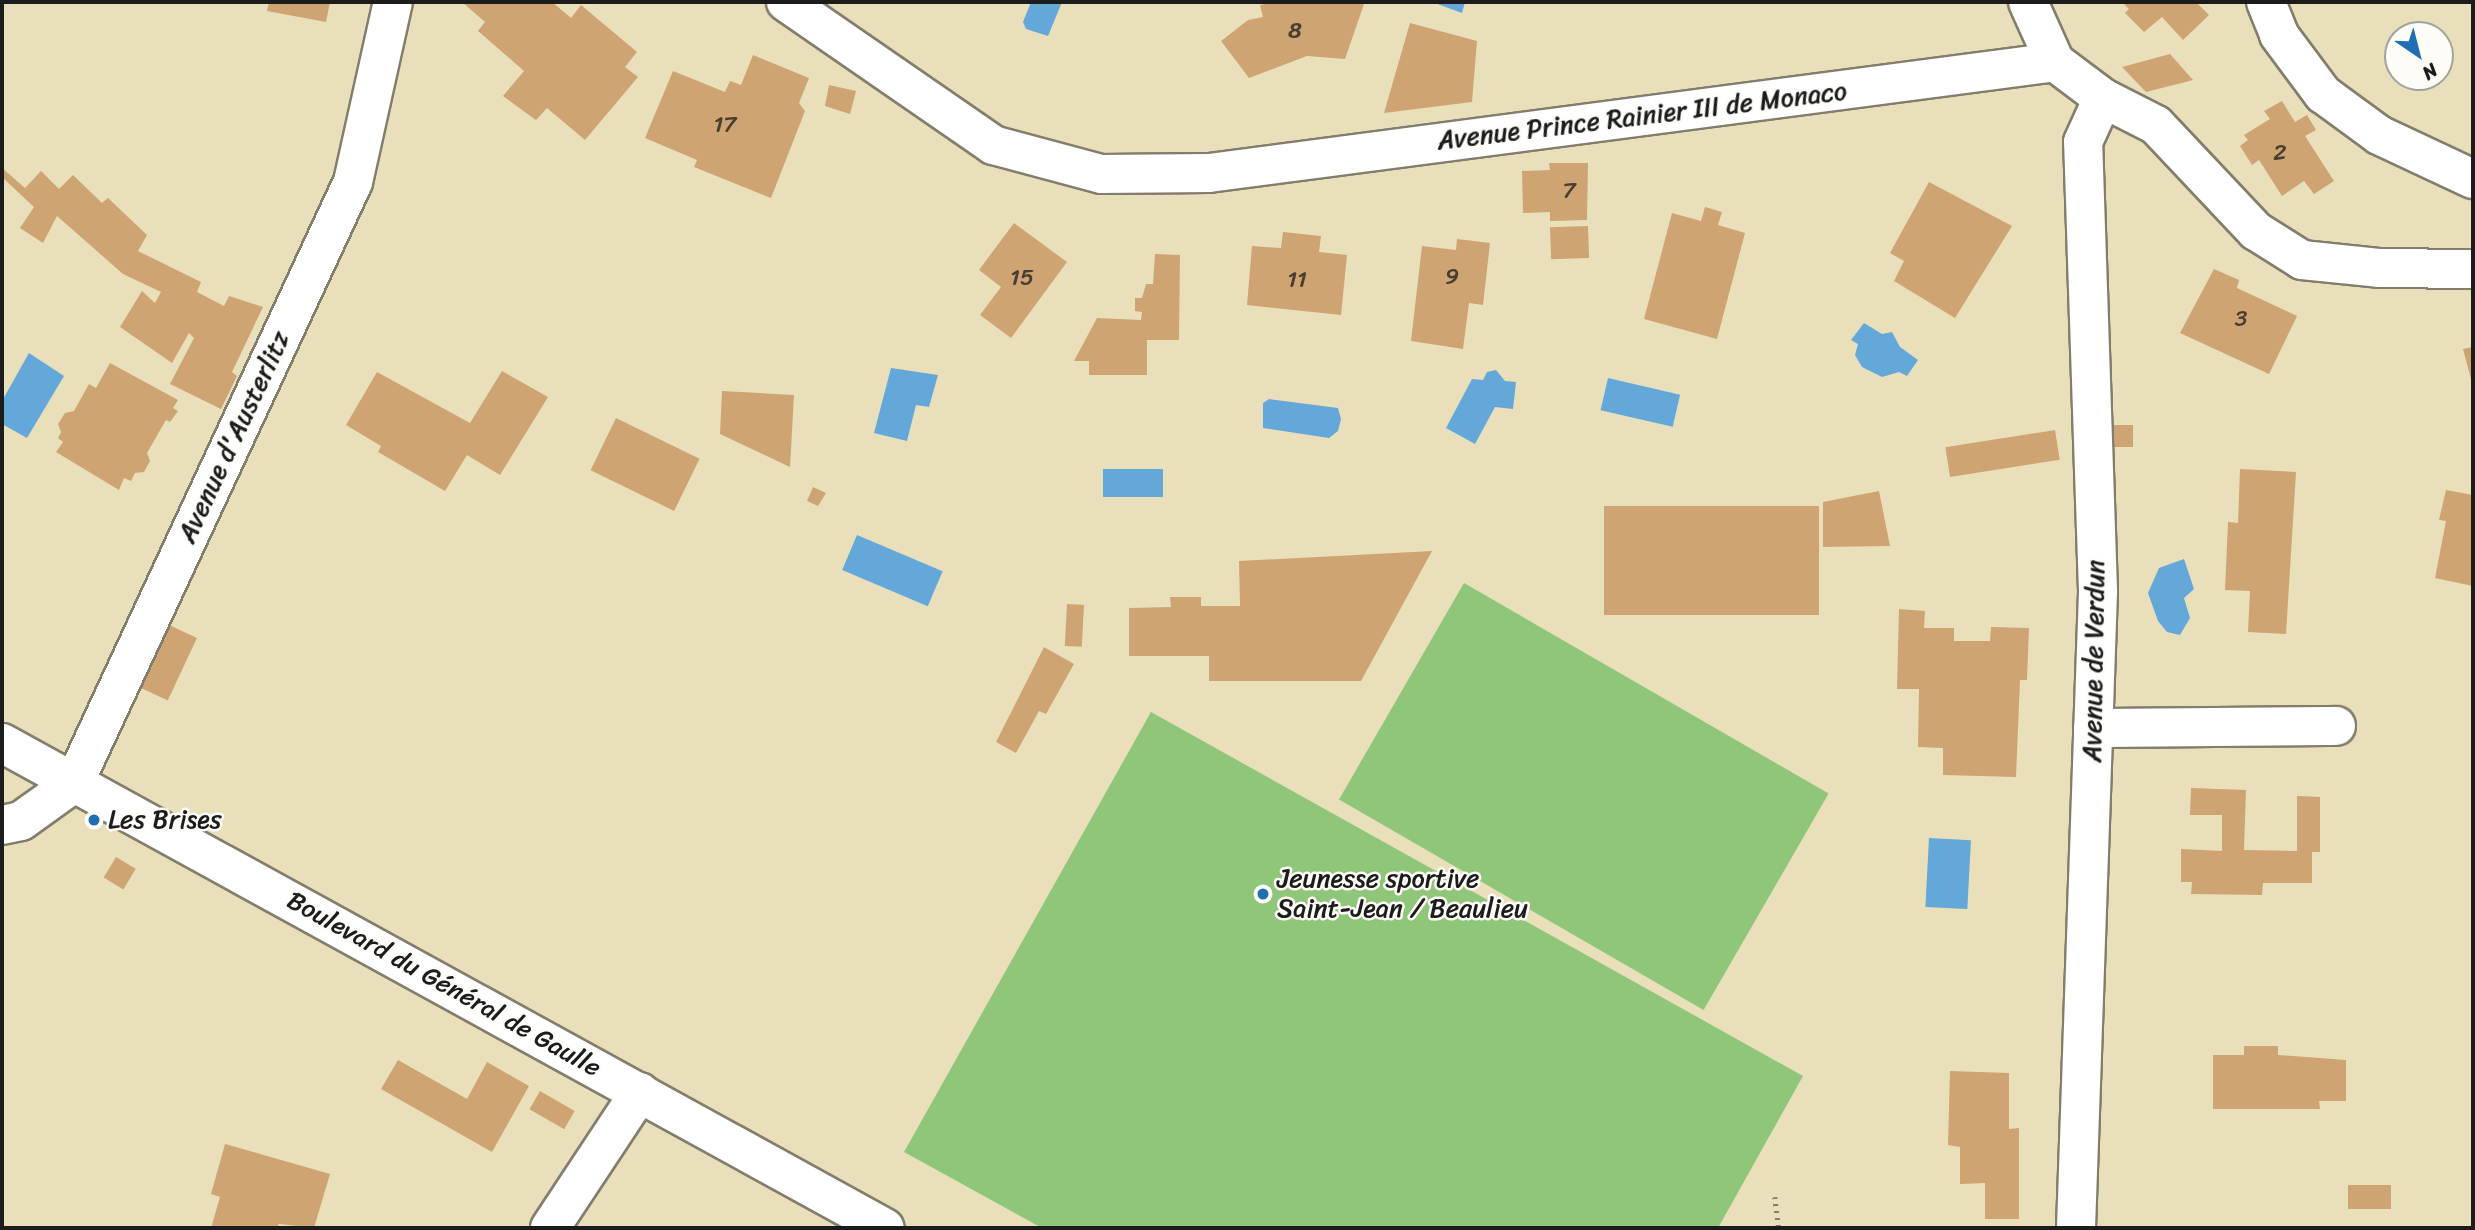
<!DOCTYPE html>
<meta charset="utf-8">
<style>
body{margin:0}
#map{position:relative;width:2475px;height:1230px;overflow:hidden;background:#eadfbb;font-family:Sriracha,sans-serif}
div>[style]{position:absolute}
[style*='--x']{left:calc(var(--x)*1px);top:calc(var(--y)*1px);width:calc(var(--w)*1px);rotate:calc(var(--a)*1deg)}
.green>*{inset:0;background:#90c679;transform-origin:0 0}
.water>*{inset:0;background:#64a7d9;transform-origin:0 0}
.building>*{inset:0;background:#cea473;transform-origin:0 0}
.path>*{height:4.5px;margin-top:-2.25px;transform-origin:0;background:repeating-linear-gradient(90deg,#837e6c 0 2px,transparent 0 7px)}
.roads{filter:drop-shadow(2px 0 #837e6c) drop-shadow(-2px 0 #837e6c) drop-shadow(0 2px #837e6c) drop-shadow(0 -2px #837e6c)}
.street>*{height:38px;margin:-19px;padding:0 19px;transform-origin:19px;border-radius:19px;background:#fff}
.secondary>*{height:38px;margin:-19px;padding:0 19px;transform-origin:19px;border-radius:19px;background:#fff}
.dots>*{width:19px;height:19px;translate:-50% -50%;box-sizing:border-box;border:4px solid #fdfcf7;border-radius:50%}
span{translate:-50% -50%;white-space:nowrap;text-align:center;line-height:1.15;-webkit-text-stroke:5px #fdfcf7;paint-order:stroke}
.number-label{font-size:23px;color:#483e32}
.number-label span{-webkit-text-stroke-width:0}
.street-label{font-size:26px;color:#1c1c1c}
.poi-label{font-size:26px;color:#1c1c1c}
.left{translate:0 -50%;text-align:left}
.frame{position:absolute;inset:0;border:4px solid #1c1c1c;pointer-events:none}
.north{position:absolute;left:2384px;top:21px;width:70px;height:70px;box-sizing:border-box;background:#fdfcf7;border:2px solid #a3a29f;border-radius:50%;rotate:145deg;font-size:19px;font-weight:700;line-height:28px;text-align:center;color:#1c1c1c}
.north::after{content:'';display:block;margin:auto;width:24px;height:32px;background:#1f6fb2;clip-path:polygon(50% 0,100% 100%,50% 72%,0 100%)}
</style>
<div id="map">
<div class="green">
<i style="left:1464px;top:583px;width:421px;height:250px;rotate:30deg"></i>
<i style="clip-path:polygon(1151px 712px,1803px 1076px,1718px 1228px,1042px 1228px,904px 1152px)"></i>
</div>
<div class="water">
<i style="clip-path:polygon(1031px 2px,1062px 2px,1048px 36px,1026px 29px,1023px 22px)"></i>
<i style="clip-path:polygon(1432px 2px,1465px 2px,1462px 13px)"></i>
<i style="clip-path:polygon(1864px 323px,1882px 334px,1892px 332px,1900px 347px,1918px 360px,1907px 376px,1899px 372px,1882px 377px,1862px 367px,1855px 355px,1858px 344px,1851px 340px)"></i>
<i style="clip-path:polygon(29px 353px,64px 376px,27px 438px,2px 424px,2px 401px)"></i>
<i style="clip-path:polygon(891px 368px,938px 375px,929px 407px,916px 405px,907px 441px,874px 433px)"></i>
<i style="clip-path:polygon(1496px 370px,1505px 381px,1516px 382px,1513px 409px,1495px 407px,1475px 444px,1446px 428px,1472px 379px,1483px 380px,1487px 372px)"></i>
<i style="left:1608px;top:378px;width:74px;height:33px;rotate:13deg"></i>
<i style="clip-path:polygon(1269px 399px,1338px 408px,1341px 419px,1338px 431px,1329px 438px,1263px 428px,1263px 403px)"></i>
<i style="left:1163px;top:469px;width:28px;height:60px;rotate:90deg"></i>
<i style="left:857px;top:535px;width:93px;height:38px;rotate:23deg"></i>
<i style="clip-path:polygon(2184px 559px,2194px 589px,2184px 598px,2190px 618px,2180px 635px,2167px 632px,2158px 621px,2148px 593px,2159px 568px)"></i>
<i style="left:1929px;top:838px;width:42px;height:69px;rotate:3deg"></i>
</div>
<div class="building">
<i style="clip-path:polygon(269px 2px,330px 2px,326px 22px,267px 11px)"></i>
<i style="clip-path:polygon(462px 2px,552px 2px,571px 18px,581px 5px,637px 52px,625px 67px,638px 77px,585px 140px,547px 108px,536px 120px,503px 96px,524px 71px,478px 31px,485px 22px)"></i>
<i style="clip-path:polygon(1274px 2px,1364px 4px,1345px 59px,1307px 56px,1249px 78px,1221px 41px,1248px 20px,1263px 17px,1260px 5px)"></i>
<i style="clip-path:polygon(2122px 2px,2196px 2px,2209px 15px,2183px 40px,2162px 17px,2144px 32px,2125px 13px,2129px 9px)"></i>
<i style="clip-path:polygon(1410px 23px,1477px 41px,1472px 102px,1384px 113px)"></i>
<i style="clip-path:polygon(2170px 54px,2193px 80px,2146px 92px,2122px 67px)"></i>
<i style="clip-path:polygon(753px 55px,809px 78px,799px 103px,805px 111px,771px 198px,694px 167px,697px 160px,645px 138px,673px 71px,725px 92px,730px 81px,741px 85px)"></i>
<i style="clip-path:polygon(829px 85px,856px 91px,850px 114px,825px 106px)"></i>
<i style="clip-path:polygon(2282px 101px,2295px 122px,2307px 115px,2316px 130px,2305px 136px,2334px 181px,2314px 194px,2304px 181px,2282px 196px,2259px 160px,2252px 165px,2240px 146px,2248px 140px,2244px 135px,2270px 119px,2264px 111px)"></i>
<i style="clip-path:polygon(1549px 163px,1588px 163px,1587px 220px,1550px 221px,1550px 212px,1523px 213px,1522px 171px,1550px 170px)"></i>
<i style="clip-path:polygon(2px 168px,25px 188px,41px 171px,59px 189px,73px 175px,102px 203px,108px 198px,147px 235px,138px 251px,201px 282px,197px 292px,224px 306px,229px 296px,263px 307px,232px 372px,237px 376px,221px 409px,170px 384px,194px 338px,189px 333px,172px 363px,120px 327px,142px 291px,155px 303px,161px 292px,123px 274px,57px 216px,43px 243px,20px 228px,34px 207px,2px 177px)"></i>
<i style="clip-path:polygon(1929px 182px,2012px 226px,1955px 318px,1894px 281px,1904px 261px,1890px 253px)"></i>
<i style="clip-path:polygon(1705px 207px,1722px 212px,1718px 225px,1745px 233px,1717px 339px,1644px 319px,1672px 213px,1701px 221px)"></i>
<i style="clip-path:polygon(1014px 223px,1067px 262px,1011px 338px,980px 315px,1001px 287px,979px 270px)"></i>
<i style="left:1588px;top:226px;width:32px;height:38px;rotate:88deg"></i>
<i style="clip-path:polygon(1283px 232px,1321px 236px,1319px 252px,1347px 255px,1341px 315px,1247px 305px,1252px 246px,1281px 248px)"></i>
<i style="clip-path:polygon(1457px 239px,1490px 243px,1483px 305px,1469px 303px,1463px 349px,1411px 341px,1422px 246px,1456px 250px)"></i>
<i style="clip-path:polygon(1155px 254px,1180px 255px,1179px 340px,1147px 340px,1147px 375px,1089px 375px,1089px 361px,1074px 361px,1097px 318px,1141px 320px,1142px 312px,1135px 311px,1135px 298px,1142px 298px,1146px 284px,1153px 284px)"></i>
<i style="clip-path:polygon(2214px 269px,2239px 280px,2237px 288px,2297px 316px,2269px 374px,2180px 333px)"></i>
<i style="clip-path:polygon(2473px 347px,2473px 383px,2472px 383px,2463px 349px)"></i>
<i style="clip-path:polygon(110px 363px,178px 400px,173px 408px,178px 411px,170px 422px,166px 420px,147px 453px,150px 461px,144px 472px,135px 473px,131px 481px,124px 478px,119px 490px,56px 452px,63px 442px,58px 438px,61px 432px,58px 424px,65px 413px,74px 411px,89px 384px,96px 388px)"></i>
<i style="clip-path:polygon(502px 371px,548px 397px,500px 475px,467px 455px,445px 491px,378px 452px,381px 446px,346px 425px,377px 372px,470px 423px)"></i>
<i style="clip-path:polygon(722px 391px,794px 395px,790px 467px,720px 434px)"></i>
<i style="left:616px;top:418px;width:93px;height:58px;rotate:26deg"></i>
<i style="left:2112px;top:425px;width:21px;height:22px"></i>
<i style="left:2055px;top:430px;width:30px;height:111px;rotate:81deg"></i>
<i style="clip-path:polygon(2240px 469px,2296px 472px,2286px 634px,2248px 632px,2250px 591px,2225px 590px,2228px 522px,2238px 523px)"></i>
<i style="clip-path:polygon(813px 487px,826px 493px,818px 506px,807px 501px)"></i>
<i style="clip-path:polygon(2446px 490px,2473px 495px,2473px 586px,2435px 578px,2446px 521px,2439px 520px)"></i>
<i style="clip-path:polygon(1879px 491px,1890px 546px,1823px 547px,1823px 502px)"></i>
<i style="left:1819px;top:506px;width:109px;height:215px;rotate:90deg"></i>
<i style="clip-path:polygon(1432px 551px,1361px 681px,1209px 681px,1209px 656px,1129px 656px,1129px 608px,1171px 607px,1170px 597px,1201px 597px,1201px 606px,1240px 606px,1239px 561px)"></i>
<i style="left:1067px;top:604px;width:17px;height:42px;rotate:3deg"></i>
<i style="clip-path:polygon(1899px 609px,1925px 611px,1924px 628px,1954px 628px,1954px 641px,1990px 641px,1991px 627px,2029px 628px,2027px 680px,2020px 680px,2016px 777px,1943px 775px,1943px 748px,1918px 747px,1919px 689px,1897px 689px)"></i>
<i style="left:167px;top:624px;width:33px;height:69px;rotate:25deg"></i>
<i style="clip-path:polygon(1044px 647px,1074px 664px,1046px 714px,1039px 711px,1016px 753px,996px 742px)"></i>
<i style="clip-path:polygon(2191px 788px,2246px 790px,2244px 850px,2297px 851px,2297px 796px,2320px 797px,2320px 852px,2312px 852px,2312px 883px,2263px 883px,2262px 895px,2191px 894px,2192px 882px,2181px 882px,2181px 849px,2222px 851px,2222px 815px,2190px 815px)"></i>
<i style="left:116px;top:857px;width:23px;height:24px;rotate:31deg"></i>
<i style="clip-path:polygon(2244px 1046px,2278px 1046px,2278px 1055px,2346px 1060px,2346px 1101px,2319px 1101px,2320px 1109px,2213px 1109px,2213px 1055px,2244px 1055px)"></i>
<i style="clip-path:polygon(398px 1060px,467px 1099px,487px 1062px,529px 1086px,492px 1152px,381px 1089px)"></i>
<i style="clip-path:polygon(1950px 1071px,2009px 1073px,2009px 1129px,2019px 1128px,2019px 1219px,1985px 1219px,1985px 1183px,1960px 1184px,1960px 1147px,1948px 1145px)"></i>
<i style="left:540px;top:1091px;width:40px;height:21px;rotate:30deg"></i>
<i style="clip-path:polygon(225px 1144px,330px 1174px,314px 1228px,279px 1224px,277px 1228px,211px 1228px,220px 1197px,211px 1194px)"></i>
<i style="left:2348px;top:1185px;width:43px;height:24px"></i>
</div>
<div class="path">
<i style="--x:1775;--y:1197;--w:31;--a:83"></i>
</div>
<div class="roads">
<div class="street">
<i style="--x:786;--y:2;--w:252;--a:34.6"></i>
<i style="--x:993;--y:145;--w:112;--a:15"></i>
<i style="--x:1101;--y:174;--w:108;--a:-0.5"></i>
<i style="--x:1209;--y:173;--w:853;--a:-7.47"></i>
<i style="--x:2055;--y:62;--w:60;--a:36.9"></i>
<i style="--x:2103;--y:98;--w:59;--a:27"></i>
<i style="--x:2156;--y:125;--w:146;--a:46.7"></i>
<i style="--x:2256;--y:231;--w:54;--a:32.2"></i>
<i style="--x:2302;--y:260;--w:77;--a:5.9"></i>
<i style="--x:2379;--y:268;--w:94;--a:0.6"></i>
<i style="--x:2028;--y:2;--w:66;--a:65.8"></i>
<i style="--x:2266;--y:2;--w:35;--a:68"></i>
<i style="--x:2279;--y:35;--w:74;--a:53.3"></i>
<i style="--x:2323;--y:94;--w:69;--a:36.2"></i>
<i style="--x:2379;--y:135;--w:104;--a:25.1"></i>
<i style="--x:2093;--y:728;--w:243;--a:-0.5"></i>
<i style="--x:2;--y:825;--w:19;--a:-12"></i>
<i style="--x:21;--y:821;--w:65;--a:-35.6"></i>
<i style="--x:74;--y:783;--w:663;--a:-65.1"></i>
<i style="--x:353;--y:182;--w:184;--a:-77.5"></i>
<i style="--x:550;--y:1228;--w:163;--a:-56.5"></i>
<i style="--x:2076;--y:1228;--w:637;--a:-88.02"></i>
<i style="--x:2098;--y:591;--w:449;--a:-91.9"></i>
<i style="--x:2083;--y:142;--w:48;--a:-65.6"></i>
</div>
<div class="secondary">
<i style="--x:2;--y:743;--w:1007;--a:28.78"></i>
</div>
</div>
<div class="dots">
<i style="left:94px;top:820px;background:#1f6fb2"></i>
<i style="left:1263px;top:894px;background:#1f6fb2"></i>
</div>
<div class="number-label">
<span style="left:1295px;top:31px">8</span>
<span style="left:725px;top:125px">17</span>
<span style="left:2280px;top:153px">2</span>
<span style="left:1569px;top:191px">7</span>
<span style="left:1452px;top:277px">9</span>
<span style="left:1022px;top:278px">15</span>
<span style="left:1297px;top:280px">11</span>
<span style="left:2241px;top:319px">3</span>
</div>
<div class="street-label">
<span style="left:1642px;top:116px;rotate:-7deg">Avenue Prince Rainier III de Monaco</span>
<span style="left:234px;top:437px;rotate:-65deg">Avenue d'Austerlitz</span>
<span style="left:2094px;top:661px;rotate:-89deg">Avenue de Verdun</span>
<span style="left:444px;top:984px;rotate:29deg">Boulevard du Général de Gaulle</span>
</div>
<div class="poi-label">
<span class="left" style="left:108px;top:820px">Les Brises</span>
<span class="left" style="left:1277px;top:894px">Jeunesse sportive<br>Saint-Jean / Beaulieu</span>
</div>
<div class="frame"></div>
<div class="north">N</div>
</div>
